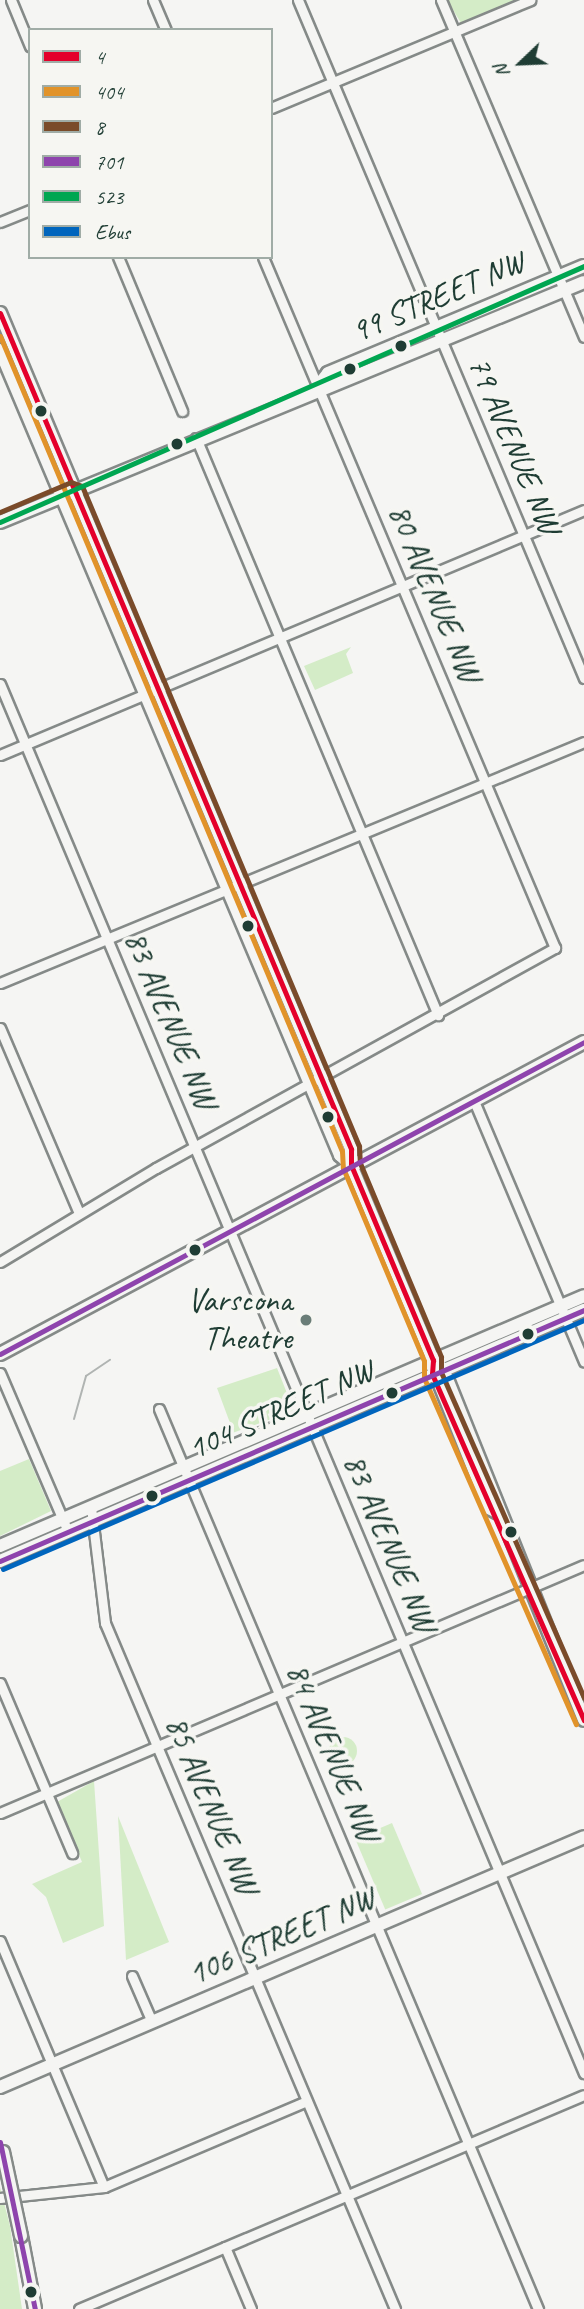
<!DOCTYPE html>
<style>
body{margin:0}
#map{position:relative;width:584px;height:2309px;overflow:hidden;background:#f5f5f3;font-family:Caveat,sans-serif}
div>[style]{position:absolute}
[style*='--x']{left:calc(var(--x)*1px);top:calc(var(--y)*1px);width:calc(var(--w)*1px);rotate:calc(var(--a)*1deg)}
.green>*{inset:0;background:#d4ecc7;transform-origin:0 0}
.round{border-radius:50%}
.roads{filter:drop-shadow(2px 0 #858a88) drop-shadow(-2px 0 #858a88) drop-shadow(0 2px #858a88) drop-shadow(0 -2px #858a88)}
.street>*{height:9px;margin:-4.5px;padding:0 4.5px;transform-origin:4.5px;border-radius:4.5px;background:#f5f5f3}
.secondary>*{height:12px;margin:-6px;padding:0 6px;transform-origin:6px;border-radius:6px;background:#f5f5f3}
.tram>*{height:2px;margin:-1px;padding:0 1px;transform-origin:1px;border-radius:1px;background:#b0b4b2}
.bridges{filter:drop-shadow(2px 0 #858a88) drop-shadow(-2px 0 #858a88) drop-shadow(0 2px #858a88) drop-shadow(0 -2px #858a88)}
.secondary-bridge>*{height:12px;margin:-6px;padding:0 6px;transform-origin:6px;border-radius:6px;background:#f5f5f3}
.bus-1>*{height:5px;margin:-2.5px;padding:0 2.5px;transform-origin:2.5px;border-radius:2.5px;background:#e4002b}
.bus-2>*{height:5px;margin:-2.5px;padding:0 2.5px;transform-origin:2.5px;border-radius:2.5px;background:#e1932a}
.bus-3>*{height:5px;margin:-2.5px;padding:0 2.5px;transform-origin:2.5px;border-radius:2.5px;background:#7a4b2a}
.bus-4>*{height:5px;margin:-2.5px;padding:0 2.5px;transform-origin:2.5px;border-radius:2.5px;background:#8e44ad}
.bus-5>*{height:5px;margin:-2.5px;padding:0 2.5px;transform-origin:2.5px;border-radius:2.5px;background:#00a651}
.bus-6>*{height:5px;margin:-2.5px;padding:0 2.5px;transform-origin:2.5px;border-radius:2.5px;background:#0065bd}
.dots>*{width:19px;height:19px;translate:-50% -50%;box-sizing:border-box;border:4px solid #f6f6f2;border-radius:50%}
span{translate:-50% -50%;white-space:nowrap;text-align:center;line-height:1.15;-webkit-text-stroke:7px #f6f6f2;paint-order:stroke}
.street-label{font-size:33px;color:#1f3d34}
.poi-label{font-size:33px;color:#1f3d34}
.right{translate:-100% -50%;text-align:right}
.legend{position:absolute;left:28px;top:28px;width:245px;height:231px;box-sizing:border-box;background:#f6f6f2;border:2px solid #a0aca6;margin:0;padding:9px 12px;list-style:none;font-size:21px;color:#1f3d34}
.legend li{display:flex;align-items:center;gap:14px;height:35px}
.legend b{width:35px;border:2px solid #a0aca6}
.north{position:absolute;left:486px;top:28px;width:70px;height:70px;-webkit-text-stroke:5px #f6f6f2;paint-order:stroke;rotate:247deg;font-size:19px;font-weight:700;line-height:28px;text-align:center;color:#1f3d34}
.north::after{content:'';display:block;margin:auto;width:24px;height:32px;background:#1f3d34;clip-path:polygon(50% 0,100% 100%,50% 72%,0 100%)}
</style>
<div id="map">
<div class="green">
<i style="clip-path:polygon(447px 0,517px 0,461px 23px)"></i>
<i style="clip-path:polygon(351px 647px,346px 654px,353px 673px,315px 690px,304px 666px)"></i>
<i style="clip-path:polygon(277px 1368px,294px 1411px,224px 1436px,230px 1423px,217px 1388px)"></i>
<i style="clip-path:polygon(29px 1459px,51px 1511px,0 1536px,0 1471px)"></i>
<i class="round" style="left:329px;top:1737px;width:28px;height:28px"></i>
<i style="clip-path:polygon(94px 1781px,104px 1926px,63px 1943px,46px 1897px,32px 1884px,82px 1862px,57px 1802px)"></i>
<i style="clip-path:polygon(118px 1816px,169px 1942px,126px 1960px)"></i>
<i style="left:392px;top:1823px;width:77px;height:40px;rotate:67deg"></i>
<i style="clip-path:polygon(0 2187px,10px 2226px,22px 2309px,0 2309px)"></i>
</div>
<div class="roads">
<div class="street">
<i style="--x:11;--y:0;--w:50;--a:67.6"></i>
<i style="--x:153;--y:0;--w:33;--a:67"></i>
<i style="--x:298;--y:0;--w:736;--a:67.13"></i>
<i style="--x:441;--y:0;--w:366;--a:67"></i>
<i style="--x:271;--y:108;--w:281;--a:-22.6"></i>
<i style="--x:0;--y:222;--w:32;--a:-22"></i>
<i style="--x:118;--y:257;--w:167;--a:67.4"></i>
<i style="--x:196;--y:438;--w:626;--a:67.25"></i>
<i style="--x:0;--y:684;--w:1507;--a:67.2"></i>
<i style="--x:0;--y:755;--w:633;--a:-22.76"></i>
<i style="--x:0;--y:983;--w:632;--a:-22.42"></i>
<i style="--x:0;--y:1028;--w:201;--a:66.9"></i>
<i style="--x:474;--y:1101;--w:283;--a:67.1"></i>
<i style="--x:0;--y:1262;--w:182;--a:-31.1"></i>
<i style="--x:156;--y:1168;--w:456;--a:-28.9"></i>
<i style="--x:555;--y:948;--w:750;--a:-112.91"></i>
<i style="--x:0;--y:1373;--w:173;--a:66.8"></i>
<i style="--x:159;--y:1409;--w:977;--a:67.16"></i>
<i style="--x:91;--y:1507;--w:117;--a:83.1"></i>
<i style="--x:105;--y:1623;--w:745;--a:67.08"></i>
<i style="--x:0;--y:1683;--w:185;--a:67"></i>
<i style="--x:0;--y:1813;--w:634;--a:-23.01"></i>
<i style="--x:0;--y:1941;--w:267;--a:67.1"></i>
<i style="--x:132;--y:1976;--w:50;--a:66.5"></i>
<i style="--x:0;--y:2198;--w:105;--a:-6"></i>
<i style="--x:104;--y:2187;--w:220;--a:-23"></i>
<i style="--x:225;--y:2247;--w:67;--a:67.2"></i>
<i style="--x:79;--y:2309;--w:548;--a:-22.97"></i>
</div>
<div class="secondary">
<i style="--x:0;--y:313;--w:907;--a:67.22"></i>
<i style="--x:351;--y:1149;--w:16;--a:90"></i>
<i style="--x:0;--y:350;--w:874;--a:67.1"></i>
<i style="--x:340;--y:1155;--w:15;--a:42"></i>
<i style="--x:351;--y:1165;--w:212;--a:67.2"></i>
<i style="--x:433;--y:1360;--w:13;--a:42"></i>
<i style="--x:443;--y:1369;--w:378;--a:68.1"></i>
<i style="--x:318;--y:386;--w:16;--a:-52"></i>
<i style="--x:328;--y:373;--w:277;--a:-22.7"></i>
<i style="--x:0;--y:522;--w:631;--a:-22.34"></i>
<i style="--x:0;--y:1354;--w:662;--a:-28.11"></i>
<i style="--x:433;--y:1367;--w:152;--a:68.3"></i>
<i style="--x:489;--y:1508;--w:10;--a:29"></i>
<i style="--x:0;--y:1546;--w:635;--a:-23.17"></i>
<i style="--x:0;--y:1561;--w:636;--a:-23.26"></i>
<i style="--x:0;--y:2087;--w:635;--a:-23.17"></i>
<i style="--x:21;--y:2236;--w:74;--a:79.1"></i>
</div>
</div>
<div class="tram">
<i style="--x:74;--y:1419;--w:45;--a:-74.4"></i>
<i style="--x:86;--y:1376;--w:29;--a:-34"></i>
</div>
<div class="bridges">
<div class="secondary-bridge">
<i style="--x:3;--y:2152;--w:86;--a:77.9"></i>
</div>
</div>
<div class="bus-1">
<i style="--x:0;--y:313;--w:907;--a:67.22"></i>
<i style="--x:351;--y:1149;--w:16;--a:90"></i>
<i style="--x:351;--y:1165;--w:212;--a:67.2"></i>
<i style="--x:433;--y:1360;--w:14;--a:94"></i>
<i style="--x:432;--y:1374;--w:378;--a:66.3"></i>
</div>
<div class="bus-2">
<i style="--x:0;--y:336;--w:884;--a:67.24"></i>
<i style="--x:342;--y:1151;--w:17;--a:87"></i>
<i style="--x:343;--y:1168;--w:209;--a:67.2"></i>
<i style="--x:424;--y:1361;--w:17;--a:90"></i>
<i style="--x:424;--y:1378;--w:378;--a:66.3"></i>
</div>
<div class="bus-3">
<i style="--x:0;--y:512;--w:77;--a:-22.9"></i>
<i style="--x:71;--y:482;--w:12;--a:20"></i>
<i style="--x:82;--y:486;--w:716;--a:67.23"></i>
<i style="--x:359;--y:1146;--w:17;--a:87"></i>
<i style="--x:360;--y:1163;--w:210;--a:67.3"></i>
<i style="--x:441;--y:1357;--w:15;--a:90"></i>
<i style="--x:441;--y:1372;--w:356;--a:66.3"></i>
</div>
<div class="bus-4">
<i style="--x:0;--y:1354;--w:662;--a:-28.11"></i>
<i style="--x:0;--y:1561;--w:636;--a:-23.26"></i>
<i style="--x:0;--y:2142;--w:171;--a:78.2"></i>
</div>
<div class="bus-5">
<i style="--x:0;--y:522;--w:638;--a:-23.67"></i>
</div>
<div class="bus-6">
<i style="--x:3;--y:1569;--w:632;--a:-23.2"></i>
</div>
<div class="dots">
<i style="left:401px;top:346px;background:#1f3d34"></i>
<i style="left:350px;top:369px;background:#1f3d34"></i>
<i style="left:41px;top:411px;background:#1f3d34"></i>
<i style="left:177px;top:444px;background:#1f3d34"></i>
<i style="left:248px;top:926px;background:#1f3d34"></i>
<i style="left:328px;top:1117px;background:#1f3d34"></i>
<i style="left:195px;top:1250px;background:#1f3d34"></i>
<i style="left:306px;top:1320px;background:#6a7d77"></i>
<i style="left:528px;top:1334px;background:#1f3d34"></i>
<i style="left:392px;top:1393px;background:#1f3d34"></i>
<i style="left:152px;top:1496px;background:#1f3d34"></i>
<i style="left:511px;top:1532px;background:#1f3d34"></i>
<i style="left:31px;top:2292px;background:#1f3d34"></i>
</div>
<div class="street-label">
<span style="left:438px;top:297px;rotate:-23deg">99 STREET NW</span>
<span style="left:514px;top:445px;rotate:67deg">79 AVENUE NW</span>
<span style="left:434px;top:593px;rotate:67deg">80 AVENUE NW</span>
<span style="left:170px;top:1020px;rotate:67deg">83 AVENUE NW</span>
<span style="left:281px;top:1410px;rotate:-24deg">104 STREET NW</span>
<span style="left:389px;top:1543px;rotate:67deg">83 AVENUE NW</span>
<span style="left:332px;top:1752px;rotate:67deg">84 AVENUE NW</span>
<span style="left:211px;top:1805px;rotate:67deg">85 AVENUE NW</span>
<span style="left:282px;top:1937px;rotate:-23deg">106 STREET NW</span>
</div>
<div class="poi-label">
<span class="right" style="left:292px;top:1320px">Varscona<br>Theatre</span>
</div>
<ul class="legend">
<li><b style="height:9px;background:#e4002b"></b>4</li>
<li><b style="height:9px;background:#e1932a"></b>404</li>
<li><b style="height:9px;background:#7a4b2a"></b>8</li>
<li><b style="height:9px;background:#8e44ad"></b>701</li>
<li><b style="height:9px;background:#00a651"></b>523</li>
<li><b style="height:9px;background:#0065bd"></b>Ebus</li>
</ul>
<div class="north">N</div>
</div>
